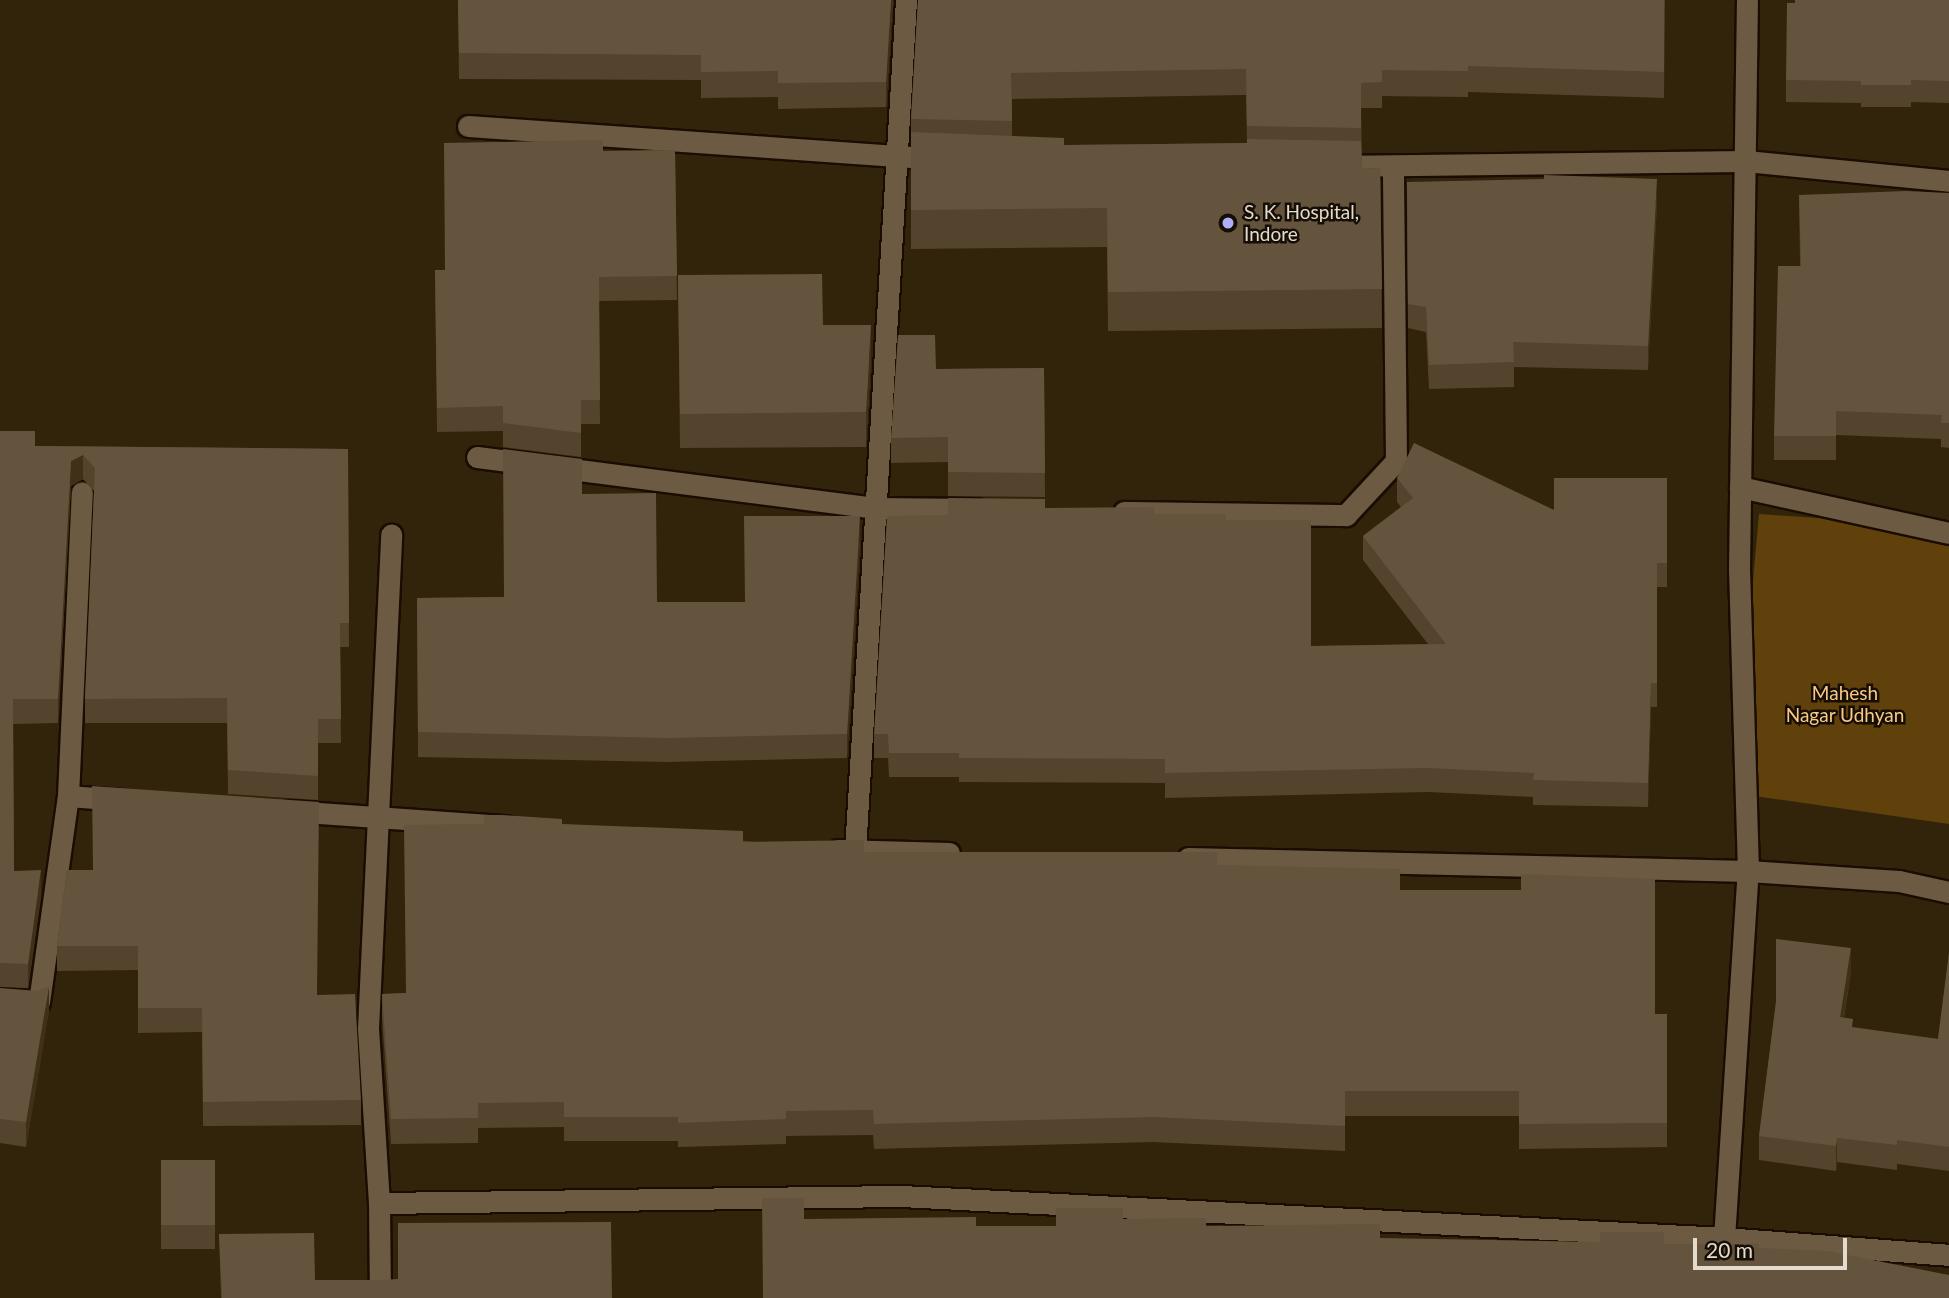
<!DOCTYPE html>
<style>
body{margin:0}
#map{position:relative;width:1949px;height:1298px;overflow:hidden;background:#32230b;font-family:Lato,sans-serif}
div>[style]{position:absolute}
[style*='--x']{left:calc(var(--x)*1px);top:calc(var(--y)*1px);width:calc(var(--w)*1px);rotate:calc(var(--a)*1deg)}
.green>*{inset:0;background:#60410c}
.roads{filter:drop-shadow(2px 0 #1a0c00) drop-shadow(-2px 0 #1a0c00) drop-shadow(0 2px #1a0c00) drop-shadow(0 -2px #1a0c00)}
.minor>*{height:21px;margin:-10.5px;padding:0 10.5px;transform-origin:10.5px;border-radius:10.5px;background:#6c5a42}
.wall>*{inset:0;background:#54432d;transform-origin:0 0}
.shaded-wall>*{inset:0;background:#403018}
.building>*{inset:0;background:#64543e;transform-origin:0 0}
.dots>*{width:19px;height:19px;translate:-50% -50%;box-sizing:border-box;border:4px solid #150e05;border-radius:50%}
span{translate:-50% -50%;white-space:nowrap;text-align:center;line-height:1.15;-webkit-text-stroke:5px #150e05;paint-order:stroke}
.poi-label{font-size:19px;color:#e5dbcd}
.left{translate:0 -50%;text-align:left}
.park-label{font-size:19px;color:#fbc983}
.scale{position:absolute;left:1693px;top:1238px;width:154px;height:32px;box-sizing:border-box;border:4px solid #e5dbcd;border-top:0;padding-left:9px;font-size:21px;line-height:24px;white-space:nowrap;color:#e5dbcd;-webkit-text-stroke:5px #150e05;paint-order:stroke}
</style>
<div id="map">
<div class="green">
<i style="clip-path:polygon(1759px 514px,1949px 527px,1949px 824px,1734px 793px)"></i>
</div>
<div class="roads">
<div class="minor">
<i style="--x:468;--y:126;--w:473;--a:4"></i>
<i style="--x:1333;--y:166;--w:413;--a:-0.7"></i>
<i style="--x:1746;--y:161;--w:204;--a:5.6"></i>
<i style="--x:477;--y:457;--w:399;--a:7.3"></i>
<i style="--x:873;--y:508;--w:104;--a:0.6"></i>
<i style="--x:1740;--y:487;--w:214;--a:12.4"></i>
<i style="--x:1124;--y:512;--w:222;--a:0.8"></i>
<i style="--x:1346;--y:515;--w:74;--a:-47.2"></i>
<i style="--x:1396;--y:461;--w:294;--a:-90.6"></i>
<i style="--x:68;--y:796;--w:54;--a:4.2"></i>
<i style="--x:290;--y:811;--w:217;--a:4"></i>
<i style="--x:838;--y:850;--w:111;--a:1.5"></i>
<i style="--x:855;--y:851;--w:853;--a:-86.57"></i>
<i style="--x:1188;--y:858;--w:560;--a:1.33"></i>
<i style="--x:1748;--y:871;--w:151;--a:3.8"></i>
<i style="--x:1899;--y:881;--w:51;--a:12.4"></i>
<i style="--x:0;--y:999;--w:39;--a:4"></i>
<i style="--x:39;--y:1002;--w:208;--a:-82"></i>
<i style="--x:68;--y:796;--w:304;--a:-87.4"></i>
<i style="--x:379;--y:1203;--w:522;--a:-0.77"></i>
<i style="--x:901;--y:1196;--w:824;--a:2.92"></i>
<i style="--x:1724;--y:1238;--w:226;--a:4.3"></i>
<i style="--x:1724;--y:1238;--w:368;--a:-86.3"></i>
<i style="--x:1748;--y:871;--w:301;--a:-91.7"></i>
<i style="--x:1739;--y:570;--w:570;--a:-89.2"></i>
<i style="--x:380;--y:1298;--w:95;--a:-90.6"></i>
<i style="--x:379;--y:1203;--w:175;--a:-93.6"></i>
<i style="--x:368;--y:1028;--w:494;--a:-87.3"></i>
</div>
</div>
<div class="wall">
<i style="clip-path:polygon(458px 0,893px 0,886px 107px,778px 109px,778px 97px,701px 98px,701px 80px,459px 79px)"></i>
<i style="clip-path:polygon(evenodd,918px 0,1665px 0,1664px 98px,1468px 92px,1468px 97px,1382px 96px,1382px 108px,1361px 108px,1362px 169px,1380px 168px,1382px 328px,1108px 331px,1107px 247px,911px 249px,911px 119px,918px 0,1246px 95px,1247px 143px,1064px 145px,1012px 136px,1012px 99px,1246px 95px)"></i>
<i style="clip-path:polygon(1949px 0,1949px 103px,1911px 102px,1911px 107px,1861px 107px,1861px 103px,1786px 102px,1786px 80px)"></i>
<i style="clip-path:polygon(675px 150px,677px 300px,599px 301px,600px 424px,581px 424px,581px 457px,503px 447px,503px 431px,437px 432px,435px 270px,444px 270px,603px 151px)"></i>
<i style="clip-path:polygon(1407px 182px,1657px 204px,1648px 370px,1514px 367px,1514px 387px,1429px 389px,1426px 332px,1408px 328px)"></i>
<i style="clip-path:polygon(1949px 193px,1949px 448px,1941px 447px,1941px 439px,1836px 435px,1836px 460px,1774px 460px,1774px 436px,1800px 266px,1799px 195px)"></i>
<i style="clip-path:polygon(678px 275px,871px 359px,866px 447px,680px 448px)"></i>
<i style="clip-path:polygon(1044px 368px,1045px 497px,948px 496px,948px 462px,891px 463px,891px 438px,936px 369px)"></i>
<i style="clip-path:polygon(0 431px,35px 446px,348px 449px,349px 647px,340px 647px,341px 743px,318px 743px,318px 800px,228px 794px,227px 723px,85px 723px,85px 699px,94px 491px,83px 479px,71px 486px,58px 723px,13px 724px,14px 871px,41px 895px,28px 988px,0 987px)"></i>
<i style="clip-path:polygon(1397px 478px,1554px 510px,1667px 478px,1667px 587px,1657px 587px,1657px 707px,1651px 707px,1648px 807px,1533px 805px,1533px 797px,1428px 792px,1165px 798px,1165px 783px,959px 782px,959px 777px,889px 777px,888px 758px,874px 758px,874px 734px,948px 515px,1045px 508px,1154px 514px,1226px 520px,1311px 646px,1428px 644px,1363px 560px,1363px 536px,1401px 507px,1397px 502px)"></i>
<i style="clip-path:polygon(582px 494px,657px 602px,745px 602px,860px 541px,847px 758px,667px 762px,418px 757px,417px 598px,504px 597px)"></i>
<i style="clip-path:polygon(562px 824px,864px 852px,1217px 865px,1400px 890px,1655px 1014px,1667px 1014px,1667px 1147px,1519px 1149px,1519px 1116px,1345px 1116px,1345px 1151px,1153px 1142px,874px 1149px,873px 1135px,786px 1136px,786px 1144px,678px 1147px,678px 1141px,564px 1141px,564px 1127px,478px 1128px,478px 1143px,391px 1144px,382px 1018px,382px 994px,406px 993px)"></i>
<i style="clip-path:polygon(67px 870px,317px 995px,361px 1100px,361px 1125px,203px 1126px,202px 1032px,138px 1033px,138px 970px,57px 971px,57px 946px)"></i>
<i style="clip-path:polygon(1949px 953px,1949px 1171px,1897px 1164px,1897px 1170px,1837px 1162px,1836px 1171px,1759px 1160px,1759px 1136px,1776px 1002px,1851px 972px,1844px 1018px,1853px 1028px,1938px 1039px)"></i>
<i style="clip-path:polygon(0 988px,49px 1010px,26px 1147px,0 1143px)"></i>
<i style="left:161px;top:1160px;width:54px;height:89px"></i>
<i style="clip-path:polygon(219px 1234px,315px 1280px,612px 1298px,221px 1298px)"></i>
</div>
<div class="shaded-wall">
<i style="clip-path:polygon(891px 0,893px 0,886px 107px,886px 82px)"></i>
<i style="clip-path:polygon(1657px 179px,1657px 204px,1648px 370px,1648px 346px)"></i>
<i style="clip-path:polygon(871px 325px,871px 359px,866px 447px,866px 412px)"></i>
<i style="clip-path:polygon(83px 455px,83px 479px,71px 486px,58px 723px,58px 699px,71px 461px)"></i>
<i style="clip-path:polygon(860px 516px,860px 541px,847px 758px,847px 734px)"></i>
<i style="clip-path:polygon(1651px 683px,1651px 707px,1648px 807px,1648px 783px)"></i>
<i style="clip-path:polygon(41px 870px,41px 895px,28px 988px,28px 964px)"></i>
<i style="clip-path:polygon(1851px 948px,1851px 972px,1840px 1041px,1840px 1017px)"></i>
<i style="clip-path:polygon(49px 986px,49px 1010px,26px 1147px,26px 1122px)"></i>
<i style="clip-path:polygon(1837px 1138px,1837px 1162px,1836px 1171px,1836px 1146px)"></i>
</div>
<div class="building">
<i style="clip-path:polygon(458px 0,891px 0,886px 82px,778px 83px,778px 71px,701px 72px,701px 55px,459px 53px)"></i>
<i style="clip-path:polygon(918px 0,1664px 0,1664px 72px,1468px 66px,1468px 71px,1382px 70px,1382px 82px,1361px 83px,1361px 128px,1247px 126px,1246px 69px,1011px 73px,1012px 121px,911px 119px)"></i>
<i style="clip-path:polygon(1795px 0,1949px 0,1949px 81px,1911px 80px,1911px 85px,1861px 85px,1861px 81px,1786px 80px,1787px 3px,1795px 3px)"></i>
<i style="clip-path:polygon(911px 132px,1064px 138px,1064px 145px,1247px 143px,1247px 139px,1361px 141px,1362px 169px,1380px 168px,1382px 289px,1108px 292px,1107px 208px,911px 210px)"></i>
<i style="clip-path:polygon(603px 140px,603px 151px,675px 150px,677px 276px,599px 277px,600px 400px,581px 400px,581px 433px,503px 423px,503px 406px,437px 408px,435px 270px,445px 270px,444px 143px)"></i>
<i style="clip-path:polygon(1544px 175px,1657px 179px,1648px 346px,1513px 342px,1514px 362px,1429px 365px,1426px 307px,1408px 304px,1407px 182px,1544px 179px)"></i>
<i style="clip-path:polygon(1906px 191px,1949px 193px,1949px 423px,1941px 423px,1942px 415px,1836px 411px,1836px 436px,1774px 436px,1778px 266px,1801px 266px,1799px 195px)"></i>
<i style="clip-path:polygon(822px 274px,823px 325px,871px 325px,866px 412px,680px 414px,678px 275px)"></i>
<i style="clip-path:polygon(898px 335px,935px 335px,936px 369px,1044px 368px,1045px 473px,948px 472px,948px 437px,891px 438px)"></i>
<i style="clip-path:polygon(0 431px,35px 431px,35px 446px,348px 449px,349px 623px,340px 623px,341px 719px,318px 719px,318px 776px,228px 770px,227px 698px,85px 699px,95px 468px,83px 455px,71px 461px,58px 699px,13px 699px,14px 871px,41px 870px,28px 964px,0 963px)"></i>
<i style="clip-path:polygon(1414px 443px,1554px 510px,1554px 478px,1667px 478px,1667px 563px,1657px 563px,1657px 683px,1651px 683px,1648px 783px,1533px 780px,1534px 773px,1428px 768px,1165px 773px,1165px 759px,959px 758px,959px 753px,889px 753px,888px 734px,874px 734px,887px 516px,948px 515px,948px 498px,1045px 499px,1045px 508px,1154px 507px,1154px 514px,1226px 514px,1226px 520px,1311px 520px,1311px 646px,1446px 644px,1363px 536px,1413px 498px,1397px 478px)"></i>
<i style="clip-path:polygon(503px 449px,582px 459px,582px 494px,656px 493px,657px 602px,745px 602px,744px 516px,860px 516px,847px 734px,667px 738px,418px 732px,417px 598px,504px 597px)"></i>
<i style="clip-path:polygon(92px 786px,319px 802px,317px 995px,355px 994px,361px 1100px,203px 1102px,202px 1008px,138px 1008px,138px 946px,57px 946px,67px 870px,93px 870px)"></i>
<i style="clip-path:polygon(484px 815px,502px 815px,562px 819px,562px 824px,743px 831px,743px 842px,864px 840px,864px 852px,1217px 852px,1217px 865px,1400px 869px,1400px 890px,1521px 890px,1521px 874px,1655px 879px,1655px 1014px,1667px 1014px,1667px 1123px,1519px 1124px,1519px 1091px,1345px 1091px,1345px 1126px,1153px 1117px,874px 1124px,873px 1110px,786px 1111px,786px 1119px,678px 1123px,678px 1117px,564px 1117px,564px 1102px,478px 1103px,478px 1118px,391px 1119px,382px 994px,406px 993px,404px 825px,484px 824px)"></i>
<i style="clip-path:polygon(1776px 939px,1851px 948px,1840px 1017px,1853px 1019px,1852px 1027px,1938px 1039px,1949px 953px,1949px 1147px,1897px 1140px,1897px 1145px,1837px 1138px,1836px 1146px,1759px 1136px,1776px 1002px)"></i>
<i style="clip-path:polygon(49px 986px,26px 1122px,0 1119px,0 988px,38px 991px)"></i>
<i style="left:161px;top:1160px;width:54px;height:65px"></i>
<i style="clip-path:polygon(762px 1198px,804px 1198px,804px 1219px,976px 1217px,976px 1226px,1056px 1226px,1056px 1208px,1123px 1208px,1123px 1219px,1206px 1218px,1206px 1226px,1380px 1224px,1380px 1238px,1600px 1242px,1600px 1232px,1664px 1232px,1664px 1244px,1759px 1244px,1759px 1248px,1827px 1251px,1949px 1275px,1949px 1298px,763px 1298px)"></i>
<i style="clip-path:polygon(611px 1222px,612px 1298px,222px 1298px,219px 1234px,314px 1233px,315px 1280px,381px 1280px,398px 1279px,398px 1223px)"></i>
</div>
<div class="dots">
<i style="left:1228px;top:223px;background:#b0aefa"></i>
</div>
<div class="poi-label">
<span class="left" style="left:1244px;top:223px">S. K. Hospital,<br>Indore</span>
</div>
<div class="park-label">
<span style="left:1845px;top:704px">Mahesh<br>Nagar Udhyan</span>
</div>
<div class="scale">20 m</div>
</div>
